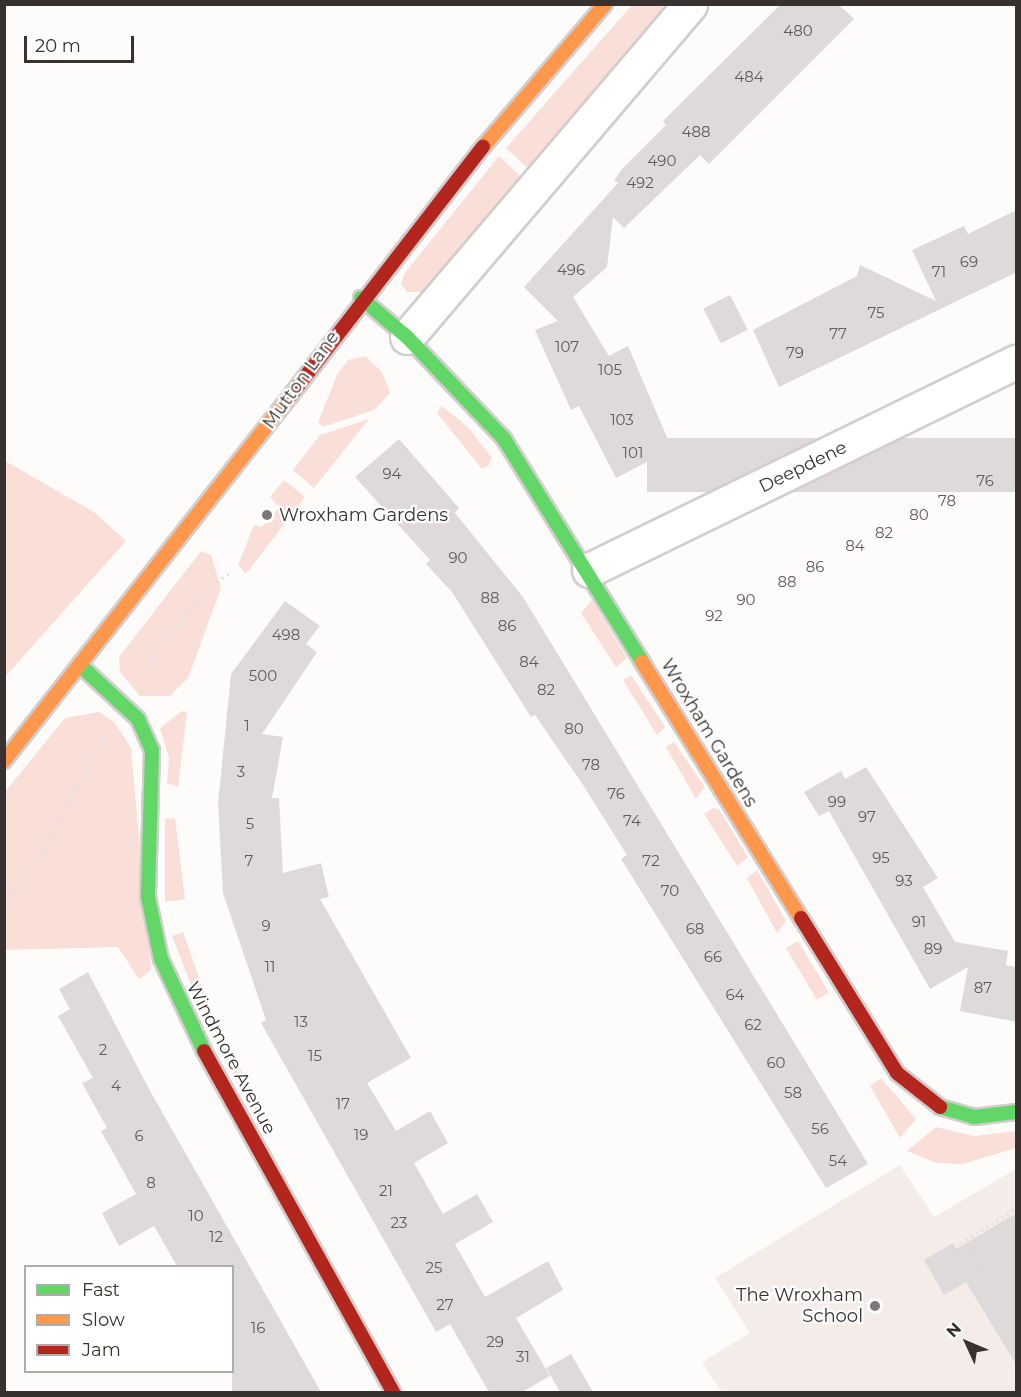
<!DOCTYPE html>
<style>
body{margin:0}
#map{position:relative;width:1021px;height:1397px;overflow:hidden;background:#fdfcfb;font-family:Montserrat,sans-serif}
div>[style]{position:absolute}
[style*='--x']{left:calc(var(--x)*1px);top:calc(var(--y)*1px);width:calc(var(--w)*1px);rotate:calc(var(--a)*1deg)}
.built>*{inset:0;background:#f4ece9}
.green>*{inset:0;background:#fadfd8;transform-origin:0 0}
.building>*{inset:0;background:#dedad9;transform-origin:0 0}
.path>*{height:4px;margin-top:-2px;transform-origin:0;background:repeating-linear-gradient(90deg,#e0e0e0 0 1.5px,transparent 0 6px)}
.roads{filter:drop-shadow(2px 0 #d2cecd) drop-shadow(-2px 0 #d2cecd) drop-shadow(0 2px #d2cecd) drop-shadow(0 -2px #d2cecd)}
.street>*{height:33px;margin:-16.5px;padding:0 16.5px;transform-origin:16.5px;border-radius:16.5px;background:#fffffe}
.fast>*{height:14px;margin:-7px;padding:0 7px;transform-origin:7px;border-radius:7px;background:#63d668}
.slow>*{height:14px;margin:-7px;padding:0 7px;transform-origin:7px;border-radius:7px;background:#ff974d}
.jam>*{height:14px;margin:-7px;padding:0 7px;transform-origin:7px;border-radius:7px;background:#b3261e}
.dots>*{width:16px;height:16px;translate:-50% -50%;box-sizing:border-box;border:3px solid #fff;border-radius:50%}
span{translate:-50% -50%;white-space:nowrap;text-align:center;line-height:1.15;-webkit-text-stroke:4.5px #fff;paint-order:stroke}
.number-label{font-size:15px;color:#615b5a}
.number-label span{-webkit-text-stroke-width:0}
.street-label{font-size:18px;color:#37312f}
.poi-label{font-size:18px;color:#37312f}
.left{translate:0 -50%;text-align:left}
.right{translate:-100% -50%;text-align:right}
.frame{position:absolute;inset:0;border:6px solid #37312f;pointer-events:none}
.legend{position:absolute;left:24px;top:1265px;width:210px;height:108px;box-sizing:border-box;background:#fff;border:2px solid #afadac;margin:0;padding:8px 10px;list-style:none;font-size:18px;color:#37312f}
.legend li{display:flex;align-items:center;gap:12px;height:30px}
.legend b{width:30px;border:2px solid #afadac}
.north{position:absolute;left:937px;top:1313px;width:60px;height:60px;-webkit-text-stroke:4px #fff;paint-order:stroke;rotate:314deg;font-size:16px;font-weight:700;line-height:24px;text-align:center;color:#37312f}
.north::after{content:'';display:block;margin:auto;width:21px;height:27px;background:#37312f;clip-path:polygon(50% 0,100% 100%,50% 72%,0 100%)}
.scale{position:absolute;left:24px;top:36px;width:110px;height:27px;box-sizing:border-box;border:3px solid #37312f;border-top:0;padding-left:8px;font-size:18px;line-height:21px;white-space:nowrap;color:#37312f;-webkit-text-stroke:4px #fff;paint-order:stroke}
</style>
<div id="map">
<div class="built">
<i style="clip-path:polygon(900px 1165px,934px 1217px,1016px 1169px,1016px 1392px,722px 1392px,702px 1362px,750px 1333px,715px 1278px)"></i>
</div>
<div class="green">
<i style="clip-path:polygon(632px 5px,667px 5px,527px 168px,506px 148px)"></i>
<i style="clip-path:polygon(499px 156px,520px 176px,422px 292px,407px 292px,401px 284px,404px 274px)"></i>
<i style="clip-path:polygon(365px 356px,382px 372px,390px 393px,374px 410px,323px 427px,318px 422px,337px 375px,348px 360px)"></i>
<i style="clip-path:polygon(442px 406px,468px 427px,492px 458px,489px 465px,482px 469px,437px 413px)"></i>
<i style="clip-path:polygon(369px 419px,314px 488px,293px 470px,320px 435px)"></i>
<i style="clip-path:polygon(5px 461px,94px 512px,126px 541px,5px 677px)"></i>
<i style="clip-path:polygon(284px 480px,305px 497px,246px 574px,238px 565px,254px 525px,262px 527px,279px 507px,270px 497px)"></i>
<i style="clip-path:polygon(201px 551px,211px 555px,221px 588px,188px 678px,170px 696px,140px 696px,120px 672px,119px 657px)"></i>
<i style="clip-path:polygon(592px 600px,627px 658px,616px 667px,581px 613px)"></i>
<i style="clip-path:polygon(631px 675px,665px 727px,657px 735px,623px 680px)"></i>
<i style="clip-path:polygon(182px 711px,187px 712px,178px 787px,167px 783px,169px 758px,160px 728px)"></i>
<i style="clip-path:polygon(99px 712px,115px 723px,131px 748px,151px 970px,139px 979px,118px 947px,5px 950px,4px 793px,65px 718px)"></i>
<i style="clip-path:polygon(674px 742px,705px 787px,696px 799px,666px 747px)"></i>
<i style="clip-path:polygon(713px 808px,719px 809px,748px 857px,737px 866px,704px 814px)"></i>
<i style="clip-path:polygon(175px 818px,185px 899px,165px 902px,165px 819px)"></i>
<i style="clip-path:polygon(757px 870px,786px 921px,777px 933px,747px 878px)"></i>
<i style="clip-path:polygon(183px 932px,207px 1000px,198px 1003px,172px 936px)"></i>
<i style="left:798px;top:941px;width:60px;height:14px;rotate:59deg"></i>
<i style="clip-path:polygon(228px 1046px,263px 1110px,257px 1113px,221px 1051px)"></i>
<i style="clip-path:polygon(881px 1078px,916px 1119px,900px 1138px,870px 1086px)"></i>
<i style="clip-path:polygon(936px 1127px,974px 1136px,1016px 1131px,1016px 1148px,963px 1164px,936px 1163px,907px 1151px)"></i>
</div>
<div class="building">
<i style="clip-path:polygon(781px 4px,838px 4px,854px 19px,709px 164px,700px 155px,624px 228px,613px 217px,607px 267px,573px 297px,609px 356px,628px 346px,672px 449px,616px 478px,579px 406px,571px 410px,535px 330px,558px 321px,524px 287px,618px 183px,614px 180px,622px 169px,666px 125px,663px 121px)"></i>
<i style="clip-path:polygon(1017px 210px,1017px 272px,779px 387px,753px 330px,857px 276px,860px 265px,936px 301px,912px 250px,964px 226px,968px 234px)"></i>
<i style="left:730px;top:295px;width:39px;height:30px;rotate:63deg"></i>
<i style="left:1017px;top:438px;width:54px;height:370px;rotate:90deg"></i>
<i style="clip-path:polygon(399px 439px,459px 508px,455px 513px,523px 597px,868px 1164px,826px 1188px,621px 859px,627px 855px,583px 785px,535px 715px,531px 717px,452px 592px,426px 564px,430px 560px,355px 477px)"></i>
<i style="clip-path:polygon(285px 601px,320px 626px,306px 644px,317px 652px,262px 734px,283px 737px,272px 798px,279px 798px,283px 873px,321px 863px,329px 897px,320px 899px,411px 1058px,367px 1083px,396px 1131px,430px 1111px,448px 1143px,414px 1163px,443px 1214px,477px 1194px,493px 1222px,455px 1244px,485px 1297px,548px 1261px,563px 1290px,516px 1318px,550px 1376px,522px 1392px,489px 1392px,450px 1324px,436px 1332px,261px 1023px,266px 1020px,223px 893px,218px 804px,231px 674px)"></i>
<i style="clip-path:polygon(866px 767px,938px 878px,923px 887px,955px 942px,1008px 951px,1006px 965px,1017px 967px,1017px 1022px,960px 1011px,968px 967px,930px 989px,829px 811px,819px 816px,804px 792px,841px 771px,845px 779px)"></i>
<i style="clip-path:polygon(88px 972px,149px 1089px,321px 1392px,232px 1392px,232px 1266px,177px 1266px,154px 1226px,119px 1246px,102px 1213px,136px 1194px,101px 1131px,107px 1128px,82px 1083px,93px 1078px,58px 1016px,70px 1009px,59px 989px)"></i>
<i style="clip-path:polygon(1017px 1213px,1017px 1366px,966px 1282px,944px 1295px,924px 1260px,953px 1243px,956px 1249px)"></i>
<i style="clip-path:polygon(571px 1354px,593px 1392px,560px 1392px,546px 1368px)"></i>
</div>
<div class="path">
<i style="--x:141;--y:673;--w:101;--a:-52.2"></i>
<i style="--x:203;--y:593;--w:34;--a:-37"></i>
<i style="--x:4;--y:905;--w:62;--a:-54.2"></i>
<i style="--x:40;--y:855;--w:136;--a:-61.4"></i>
<i style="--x:978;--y:1272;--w:34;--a:-120"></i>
<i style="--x:961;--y:1243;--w:65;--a:-31.7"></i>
</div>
<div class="roads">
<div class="street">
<i style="--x:407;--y:337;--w:437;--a:-49.6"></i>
<i style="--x:589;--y:570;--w:475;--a:-26"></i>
</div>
<div class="fast">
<i style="--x:361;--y:298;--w:60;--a:40.3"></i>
<i style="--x:407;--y:337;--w:141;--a:46.4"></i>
<i style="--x:504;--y:439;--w:262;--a:58.2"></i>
<i style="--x:81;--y:666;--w:78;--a:42.9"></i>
<i style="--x:138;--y:719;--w:34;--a:66"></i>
<i style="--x:152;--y:750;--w:147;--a:91.6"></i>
<i style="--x:148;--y:897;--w:63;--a:78.2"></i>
<i style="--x:161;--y:959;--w:102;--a:64.9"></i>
<i style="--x:940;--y:1107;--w:35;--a:16"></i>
<i style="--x:974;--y:1117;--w:42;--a:-6.8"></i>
</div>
<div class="slow">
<i style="--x:483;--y:147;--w:188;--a:-49.5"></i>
<i style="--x:642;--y:662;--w:301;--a:58.2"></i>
<i style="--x:4;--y:761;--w:465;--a:-51.9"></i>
</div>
<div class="jam">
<i style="--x:291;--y:395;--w:314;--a:-52.3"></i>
<i style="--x:801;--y:918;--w:182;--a:58.2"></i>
<i style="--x:897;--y:1073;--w:55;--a:38.3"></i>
<i style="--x:204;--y:1051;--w:390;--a:61"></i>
</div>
</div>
<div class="dots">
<i style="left:267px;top:515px;background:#7c7876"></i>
<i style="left:875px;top:1306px;background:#7c7876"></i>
</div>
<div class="number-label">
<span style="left:798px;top:31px">480</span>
<span style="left:749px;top:77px">484</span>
<span style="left:696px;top:132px">488</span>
<span style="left:662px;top:161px">490</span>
<span style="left:640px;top:183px">492</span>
<span style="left:969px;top:262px">69</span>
<span style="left:571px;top:270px">496</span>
<span style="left:939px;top:272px">71</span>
<span style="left:876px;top:313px">75</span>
<span style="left:838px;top:334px">77</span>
<span style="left:567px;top:347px">107</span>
<span style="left:795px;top:353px">79</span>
<span style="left:610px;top:370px">105</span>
<span style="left:622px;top:420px">103</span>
<span style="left:633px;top:453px">101</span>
<span style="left:392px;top:474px">94</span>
<span style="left:985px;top:481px">76</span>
<span style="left:947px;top:501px">78</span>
<span style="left:919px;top:515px">80</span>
<span style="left:884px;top:533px">82</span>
<span style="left:855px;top:546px">84</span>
<span style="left:458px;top:558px">90</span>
<span style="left:815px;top:567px">86</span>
<span style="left:787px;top:582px">88</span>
<span style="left:490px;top:598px">88</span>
<span style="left:746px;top:600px">90</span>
<span style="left:714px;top:616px">92</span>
<span style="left:507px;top:626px">86</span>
<span style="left:286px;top:635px">498</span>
<span style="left:529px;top:662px">84</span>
<span style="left:263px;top:676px">500</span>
<span style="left:546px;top:690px">82</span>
<span style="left:247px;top:726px">1</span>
<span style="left:574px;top:729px">80</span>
<span style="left:591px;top:765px">78</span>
<span style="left:241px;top:772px">3</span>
<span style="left:616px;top:794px">76</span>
<span style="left:837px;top:802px">99</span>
<span style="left:867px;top:817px">97</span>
<span style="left:632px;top:821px">74</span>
<span style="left:250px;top:824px">5</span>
<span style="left:881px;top:858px">95</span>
<span style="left:249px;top:861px">7</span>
<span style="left:651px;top:861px">72</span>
<span style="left:904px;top:881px">93</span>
<span style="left:670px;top:891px">70</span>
<span style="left:919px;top:922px">91</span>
<span style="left:266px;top:926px">9</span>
<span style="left:695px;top:929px">68</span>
<span style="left:933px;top:949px">89</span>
<span style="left:713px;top:957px">66</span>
<span style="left:270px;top:967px">11</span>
<span style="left:983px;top:988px">87</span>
<span style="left:735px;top:995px">64</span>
<span style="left:301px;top:1022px">13</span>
<span style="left:753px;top:1025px">62</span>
<span style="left:103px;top:1050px">2</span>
<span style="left:315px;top:1056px">15</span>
<span style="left:776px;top:1063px">60</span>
<span style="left:116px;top:1086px">4</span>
<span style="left:793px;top:1093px">58</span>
<span style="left:343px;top:1104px">17</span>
<span style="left:820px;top:1129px">56</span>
<span style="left:361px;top:1135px">19</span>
<span style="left:139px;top:1136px">6</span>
<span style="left:838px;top:1161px">54</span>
<span style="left:151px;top:1183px">8</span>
<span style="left:386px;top:1191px">21</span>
<span style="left:196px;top:1216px">10</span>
<span style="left:399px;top:1223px">23</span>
<span style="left:216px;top:1237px">12</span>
<span style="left:434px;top:1268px">25</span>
<span style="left:445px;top:1305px">27</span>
<span style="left:258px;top:1328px">16</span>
<span style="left:495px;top:1342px">29</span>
<span style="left:523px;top:1357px">31</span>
</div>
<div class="street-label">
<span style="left:301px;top:380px;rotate:-54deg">Mutton Lane</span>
<span style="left:803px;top:467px;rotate:-26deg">Deepdene</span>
<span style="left:709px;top:733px;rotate:59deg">Wroxham Gardens</span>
<span style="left:231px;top:1058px;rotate:62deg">Windmore Avenue</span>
</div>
<div class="poi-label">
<span class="left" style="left:279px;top:515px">Wroxham Gardens</span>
<span class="right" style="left:863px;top:1306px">The Wroxham<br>School</span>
</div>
<div class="frame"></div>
<ul class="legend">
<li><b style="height:8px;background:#63d668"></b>Fast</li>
<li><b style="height:8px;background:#ff974d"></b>Slow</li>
<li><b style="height:8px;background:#b3261e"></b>Jam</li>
</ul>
<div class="north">N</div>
<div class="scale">20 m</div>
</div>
